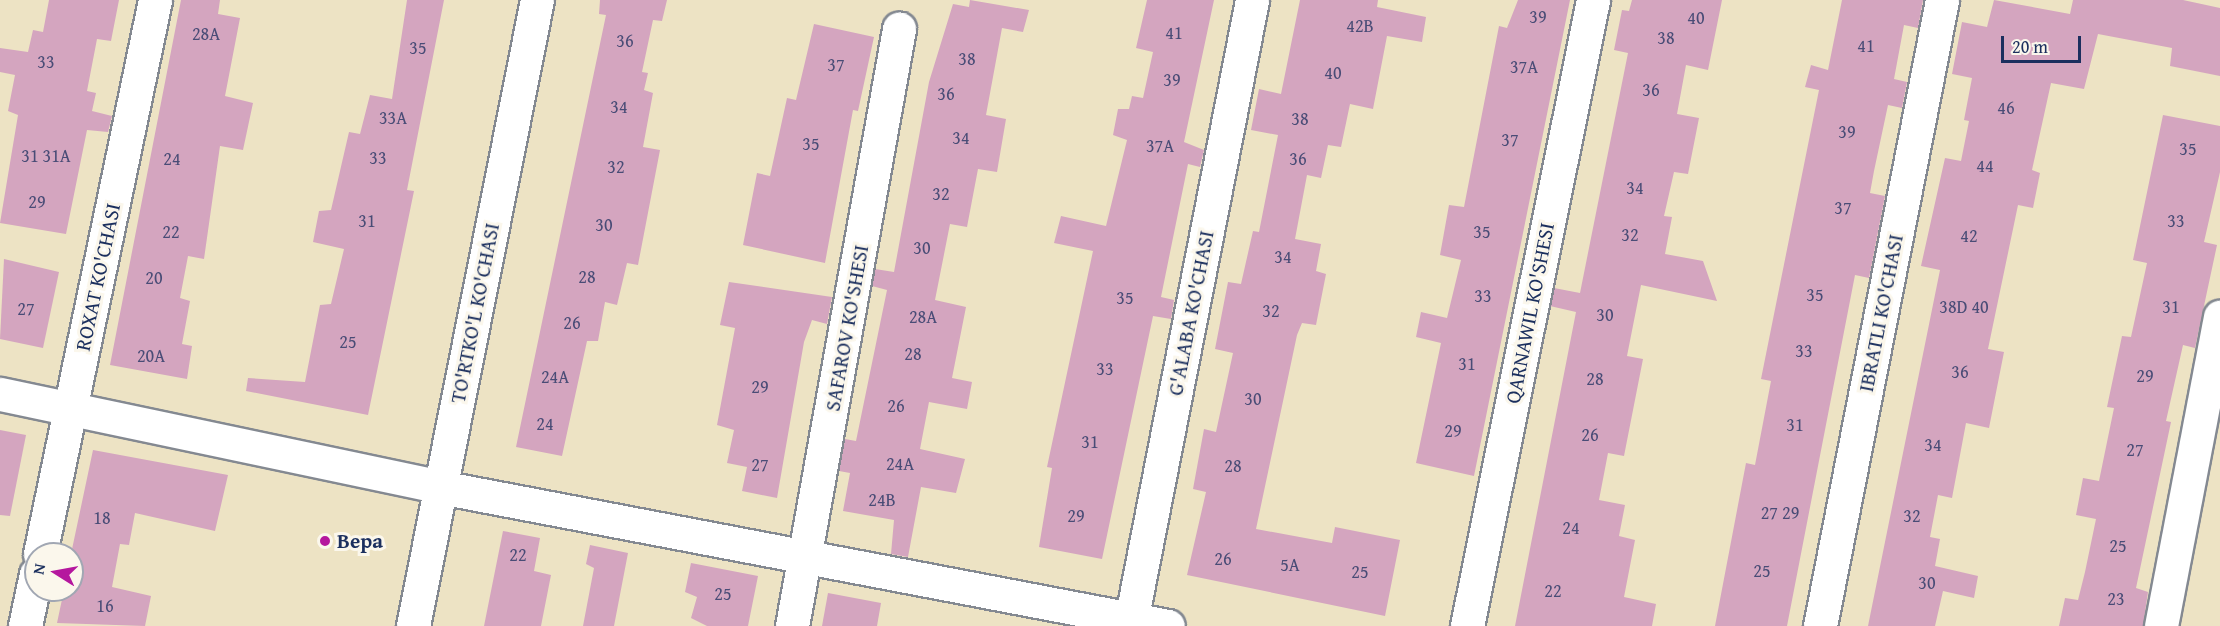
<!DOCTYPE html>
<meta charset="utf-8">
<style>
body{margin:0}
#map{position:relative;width:2220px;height:626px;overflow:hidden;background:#ede3c4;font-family:"Gentium Book Plus",serif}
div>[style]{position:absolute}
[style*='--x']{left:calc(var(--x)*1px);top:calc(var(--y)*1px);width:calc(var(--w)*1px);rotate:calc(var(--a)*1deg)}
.building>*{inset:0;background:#d4a5bf}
.roads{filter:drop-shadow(2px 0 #848991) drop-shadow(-2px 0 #848991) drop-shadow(0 2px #848991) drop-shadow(0 -2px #848991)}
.minor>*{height:33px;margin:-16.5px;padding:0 16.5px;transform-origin:16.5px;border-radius:16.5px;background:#fff}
.dots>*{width:16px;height:16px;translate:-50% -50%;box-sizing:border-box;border:3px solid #fbf7ec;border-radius:50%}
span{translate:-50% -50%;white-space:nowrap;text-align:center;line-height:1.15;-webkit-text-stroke:6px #fbf7ec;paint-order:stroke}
.number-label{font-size:18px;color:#494c76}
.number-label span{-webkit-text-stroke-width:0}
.street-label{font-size:21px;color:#1b2f5e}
.poi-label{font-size:21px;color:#1b2f5e;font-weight:700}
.left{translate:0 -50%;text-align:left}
.north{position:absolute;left:24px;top:542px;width:60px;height:60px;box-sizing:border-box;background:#fbf7ec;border:2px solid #a1a7b3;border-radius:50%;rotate:281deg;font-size:16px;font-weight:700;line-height:24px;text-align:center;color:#1b2f5e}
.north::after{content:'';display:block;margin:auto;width:21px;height:27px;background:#b5179e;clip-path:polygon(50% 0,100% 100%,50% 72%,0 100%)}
.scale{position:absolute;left:2001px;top:36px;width:80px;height:27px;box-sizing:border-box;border:3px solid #1b2f5e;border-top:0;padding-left:8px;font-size:18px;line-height:21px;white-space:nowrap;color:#1b2f5e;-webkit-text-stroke:4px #fbf7ec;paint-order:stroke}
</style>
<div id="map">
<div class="building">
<i style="clip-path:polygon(49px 0,119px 0,111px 41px,97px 39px,87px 91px,96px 93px,92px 111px,112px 116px,108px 132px,87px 130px,66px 234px,0 223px,18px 115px,8px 111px,15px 75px,0 72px,0 48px,28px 52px,33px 30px,43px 32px)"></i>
<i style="clip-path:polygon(181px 0,220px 0,218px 14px,240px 18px,225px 96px,253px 103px,243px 150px,220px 146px,204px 259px,188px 256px,180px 298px,190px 301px,182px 344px,192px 346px,187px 379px,110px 365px)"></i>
<i style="clip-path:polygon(407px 0,444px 0,407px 190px,414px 191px,368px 415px,246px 391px,248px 378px,305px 382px,320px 305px,331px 304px,344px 249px,313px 242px,319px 211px,331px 210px,349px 132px,360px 134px,370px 95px,392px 99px)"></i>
<i style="clip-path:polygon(600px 0,667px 0,662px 21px,653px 20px,642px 72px,648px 73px,644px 90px,653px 93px,643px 147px,660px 150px,638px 265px,627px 263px,617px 305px,605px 302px,598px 341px,587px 341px,562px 456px,516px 447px,606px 15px,599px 14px)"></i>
<i style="clip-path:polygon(970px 0,1029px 10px,1023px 32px,1002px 28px,986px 115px,1006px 119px,997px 172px,978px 169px,967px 227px,950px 224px,935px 300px,966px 307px,952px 378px,972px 382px,967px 409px,929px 402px,920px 449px,965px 459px,956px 493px,921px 487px,908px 557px,891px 554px,894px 520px,843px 511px,850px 473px,839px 471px,845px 439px,856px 441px,887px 290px,872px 286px,875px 269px,894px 272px,929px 82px,953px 4px,969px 7px)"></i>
<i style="clip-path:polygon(1147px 0,1214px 0,1184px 142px,1204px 150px,1200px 167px,1188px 164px,1161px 297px,1174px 300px,1171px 319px,1153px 316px,1102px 559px,1039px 547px,1052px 468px,1047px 467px,1093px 251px,1054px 243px,1061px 216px,1106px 226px,1127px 140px,1113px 135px,1118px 109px,1129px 109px,1132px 96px,1143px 98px,1153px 52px,1136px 48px)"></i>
<i style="clip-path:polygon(1300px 0,1378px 0,1377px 7px,1426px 17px,1422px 42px,1387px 36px,1373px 109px,1350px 104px,1341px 147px,1328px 145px,1321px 178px,1307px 175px,1295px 239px,1321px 244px,1316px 271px,1326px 274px,1316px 325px,1302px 323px,1297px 335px,1256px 529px,1332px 543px,1335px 527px,1400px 540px,1385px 616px,1187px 575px,1206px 492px,1193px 489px,1204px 429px,1216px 432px,1233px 353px,1215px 349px,1228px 282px,1241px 284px,1253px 231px,1259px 232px,1278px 135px,1251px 130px,1259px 89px,1281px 94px)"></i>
<i style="clip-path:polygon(1518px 0,1570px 0,1474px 476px,1416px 463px,1441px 343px,1416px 337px,1421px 312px,1447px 318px,1461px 260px,1440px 255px,1449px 205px,1464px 207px,1499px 26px,1507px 28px)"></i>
<i style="clip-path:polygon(1632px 0,1722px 0,1708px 70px,1686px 65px,1677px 114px,1699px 118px,1688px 174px,1674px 172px,1664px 216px,1672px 217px,1665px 254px,1703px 261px,1717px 301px,1641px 285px,1627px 356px,1643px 359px,1624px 456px,1608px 453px,1599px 500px,1625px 505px,1619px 536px,1635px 540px,1624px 597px,1656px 604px,1652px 626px,1515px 626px,1576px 312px,1550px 306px,1554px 288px,1580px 293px,1628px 53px,1614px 50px,1622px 10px,1629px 11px)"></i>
<i style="clip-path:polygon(1842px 0,1923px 0,1918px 28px,1904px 25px,1894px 79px,1907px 82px,1902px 108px,1888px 105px,1874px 171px,1870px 193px,1885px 196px,1869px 278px,1855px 275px,1787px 626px,1715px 626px,1746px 463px,1755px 465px,1771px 381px,1761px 379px,1819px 90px,1805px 87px,1811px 65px,1828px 70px)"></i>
<i style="clip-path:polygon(1994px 0,2070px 14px,2073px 0,2183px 0,2220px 8px,2220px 76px,2170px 66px,2172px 48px,2098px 34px,2084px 89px,2051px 83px,2032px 170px,2040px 173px,2033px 208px,2018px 205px,1988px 349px,2004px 352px,1989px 428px,1966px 423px,1952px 498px,1938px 495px,1930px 537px,1940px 539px,1935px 566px,1978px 576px,1974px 598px,1943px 591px,1935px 626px,1868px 626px,1940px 270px,1921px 266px,1945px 158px,1961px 161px,1969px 121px,1964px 120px,1972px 78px,1952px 74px,1962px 22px,1987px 27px)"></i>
<i style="clip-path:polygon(814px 24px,874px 37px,858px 111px,853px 110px,825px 263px,743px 245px,757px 173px,770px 176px,787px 98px,796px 100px)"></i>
<i style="clip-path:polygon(2163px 115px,2220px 126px,2220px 172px,2204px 242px,2217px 245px,2195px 348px,2183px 345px,2166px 421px,2171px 422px,2136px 588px,2148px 592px,2143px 626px,2059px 626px,2065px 598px,2078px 600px,2085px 572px,2096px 519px,2076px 515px,2083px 478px,2099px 481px,2114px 408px,2107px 407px,2122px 336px,2131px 337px,2147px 263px,2133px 260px)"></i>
<i style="clip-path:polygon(4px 259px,59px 272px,43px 348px,0 339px)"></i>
<i style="clip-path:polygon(729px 282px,832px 297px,827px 324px,812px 320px,804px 342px,777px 498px,742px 491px,747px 467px,727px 463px,734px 430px,717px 425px,735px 328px,720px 325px)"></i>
<i style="clip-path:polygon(0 430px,26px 435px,10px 516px,0 515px)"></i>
<i style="clip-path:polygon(93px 450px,228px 475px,215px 531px,135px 513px,129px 545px,120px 544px,112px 587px,151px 596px,145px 626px,57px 623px,64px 590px,72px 590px,71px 554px)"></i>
<i style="clip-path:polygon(503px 531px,540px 538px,534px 571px,551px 575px,541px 626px,484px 626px)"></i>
<i style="clip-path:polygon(590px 545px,628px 553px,614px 626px,583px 626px,594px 568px,586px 564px)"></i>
<i style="clip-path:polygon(691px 563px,758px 576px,748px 626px,707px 626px,691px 618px,697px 597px,685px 592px)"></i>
<i style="clip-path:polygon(828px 593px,881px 603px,877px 626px,822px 626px)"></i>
</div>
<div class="roads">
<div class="minor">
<i style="--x:0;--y:394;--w:450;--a:11.9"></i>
<i style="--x:440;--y:487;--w:741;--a:10.81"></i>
<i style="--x:40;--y:554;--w:566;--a:-78.27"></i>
<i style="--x:25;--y:626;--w:53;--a:-78.1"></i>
<i style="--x:413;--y:626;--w:638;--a:-78.8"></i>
<i style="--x:792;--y:626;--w:607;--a:-79.84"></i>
<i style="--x:1130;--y:626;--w:638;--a:-78.97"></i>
<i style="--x:1467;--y:626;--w:639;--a:-78.62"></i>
<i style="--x:1820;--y:626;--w:638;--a:-78.97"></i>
<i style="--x:2161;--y:626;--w:315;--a:-79.2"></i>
</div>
</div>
<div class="dots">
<i style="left:325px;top:541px;background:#b5179e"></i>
</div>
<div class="number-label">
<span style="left:1538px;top:17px">39</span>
<span style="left:1696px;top:18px">40</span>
<span style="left:1360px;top:26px">42B</span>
<span style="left:1174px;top:33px">41</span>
<span style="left:206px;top:34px">28A</span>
<span style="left:1666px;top:38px">38</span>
<span style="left:625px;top:41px">36</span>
<span style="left:1866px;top:46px">41</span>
<span style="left:418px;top:48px">35</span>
<span style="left:967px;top:59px">38</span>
<span style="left:46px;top:62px">33</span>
<span style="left:836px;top:65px">37</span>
<span style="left:1524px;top:67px">37A</span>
<span style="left:1333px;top:73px">40</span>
<span style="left:1172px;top:80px">39</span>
<span style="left:1651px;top:90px">36</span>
<span style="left:946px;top:94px">36</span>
<span style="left:619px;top:107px">34</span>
<span style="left:2006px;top:108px">46</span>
<span style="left:393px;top:118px">33A</span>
<span style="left:1300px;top:119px">38</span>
<span style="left:1847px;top:132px">39</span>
<span style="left:961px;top:138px">34</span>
<span style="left:1510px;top:140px">37</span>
<span style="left:811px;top:144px">35</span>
<span style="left:1160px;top:146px">37A</span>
<span style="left:2188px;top:149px">35</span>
<span style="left:46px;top:156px">31 31A</span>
<span style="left:378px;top:158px">33</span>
<span style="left:172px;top:159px">24</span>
<span style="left:1298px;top:159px">36</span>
<span style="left:1985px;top:166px">44</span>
<span style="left:616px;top:167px">32</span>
<span style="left:1635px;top:188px">34</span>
<span style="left:941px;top:194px">32</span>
<span style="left:37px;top:202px">29</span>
<span style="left:1843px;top:208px">37</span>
<span style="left:367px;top:221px">31</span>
<span style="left:2176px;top:221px">33</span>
<span style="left:604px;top:225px">30</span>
<span style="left:171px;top:232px">22</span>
<span style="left:1482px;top:232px">35</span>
<span style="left:1630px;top:235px">32</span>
<span style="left:1969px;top:236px">42</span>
<span style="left:922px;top:248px">30</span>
<span style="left:1283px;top:257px">34</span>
<span style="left:587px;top:277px">28</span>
<span style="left:154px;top:278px">20</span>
<span style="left:1815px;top:295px">35</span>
<span style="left:1483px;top:296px">33</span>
<span style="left:1125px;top:298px">35</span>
<span style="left:1964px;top:307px">38D 40</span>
<span style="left:2171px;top:307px">31</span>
<span style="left:26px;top:309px">27</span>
<span style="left:1271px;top:311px">32</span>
<span style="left:1605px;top:315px">30</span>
<span style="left:923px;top:317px">28A</span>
<span style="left:572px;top:323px">26</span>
<span style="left:348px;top:342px">25</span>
<span style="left:1804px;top:351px">33</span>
<span style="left:913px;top:354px">28</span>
<span style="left:151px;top:356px">20A</span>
<span style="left:1467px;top:364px">31</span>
<span style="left:1105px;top:369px">33</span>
<span style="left:1960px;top:372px">36</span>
<span style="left:2145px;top:376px">29</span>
<span style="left:555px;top:377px">24A</span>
<span style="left:1595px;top:379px">28</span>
<span style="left:760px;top:387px">29</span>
<span style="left:1253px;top:399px">30</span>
<span style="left:896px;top:406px">26</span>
<span style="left:545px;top:424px">24</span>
<span style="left:1795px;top:425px">31</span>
<span style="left:1453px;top:431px">29</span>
<span style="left:1590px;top:435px">26</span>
<span style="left:1090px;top:442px">31</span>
<span style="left:1933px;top:445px">34</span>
<span style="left:2135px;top:450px">27</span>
<span style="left:900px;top:464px">24A</span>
<span style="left:760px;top:465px">27</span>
<span style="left:1233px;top:466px">28</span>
<span style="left:882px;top:500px">24B</span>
<span style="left:1780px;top:513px">27 29</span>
<span style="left:1076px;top:516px">29</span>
<span style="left:1912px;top:516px">32</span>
<span style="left:102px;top:518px">18</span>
<span style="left:1571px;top:528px">24</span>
<span style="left:2118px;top:546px">25</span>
<span style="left:518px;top:555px">22</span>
<span style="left:1223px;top:559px">26</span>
<span style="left:1290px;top:565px">5A</span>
<span style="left:1762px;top:571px">25</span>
<span style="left:1360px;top:572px">25</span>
<span style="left:1927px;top:583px">30</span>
<span style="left:1553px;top:591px">22</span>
<span style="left:723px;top:594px">25</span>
<span style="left:2116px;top:599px">23</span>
<span style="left:105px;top:606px">16</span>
</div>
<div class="street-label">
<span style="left:98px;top:277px;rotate:-78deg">ROXAT KO'CHASI</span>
<span style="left:475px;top:313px;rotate:-79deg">TO'RTKO'L KO'CHASI</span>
<span style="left:1191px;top:313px;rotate:-79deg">G'ALABA KO'CHASI</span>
<span style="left:1530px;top:313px;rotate:-79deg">QARNAWIL KO'SHESI</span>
<span style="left:1881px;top:313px;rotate:-79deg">IBRATLI KO'CHASI</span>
<span style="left:847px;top:328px;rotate:-80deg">SAFAROV KO'SHESI</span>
</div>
<div class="poi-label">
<span class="left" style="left:337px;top:541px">Вера</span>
</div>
<div class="north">N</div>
<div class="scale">20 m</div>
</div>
